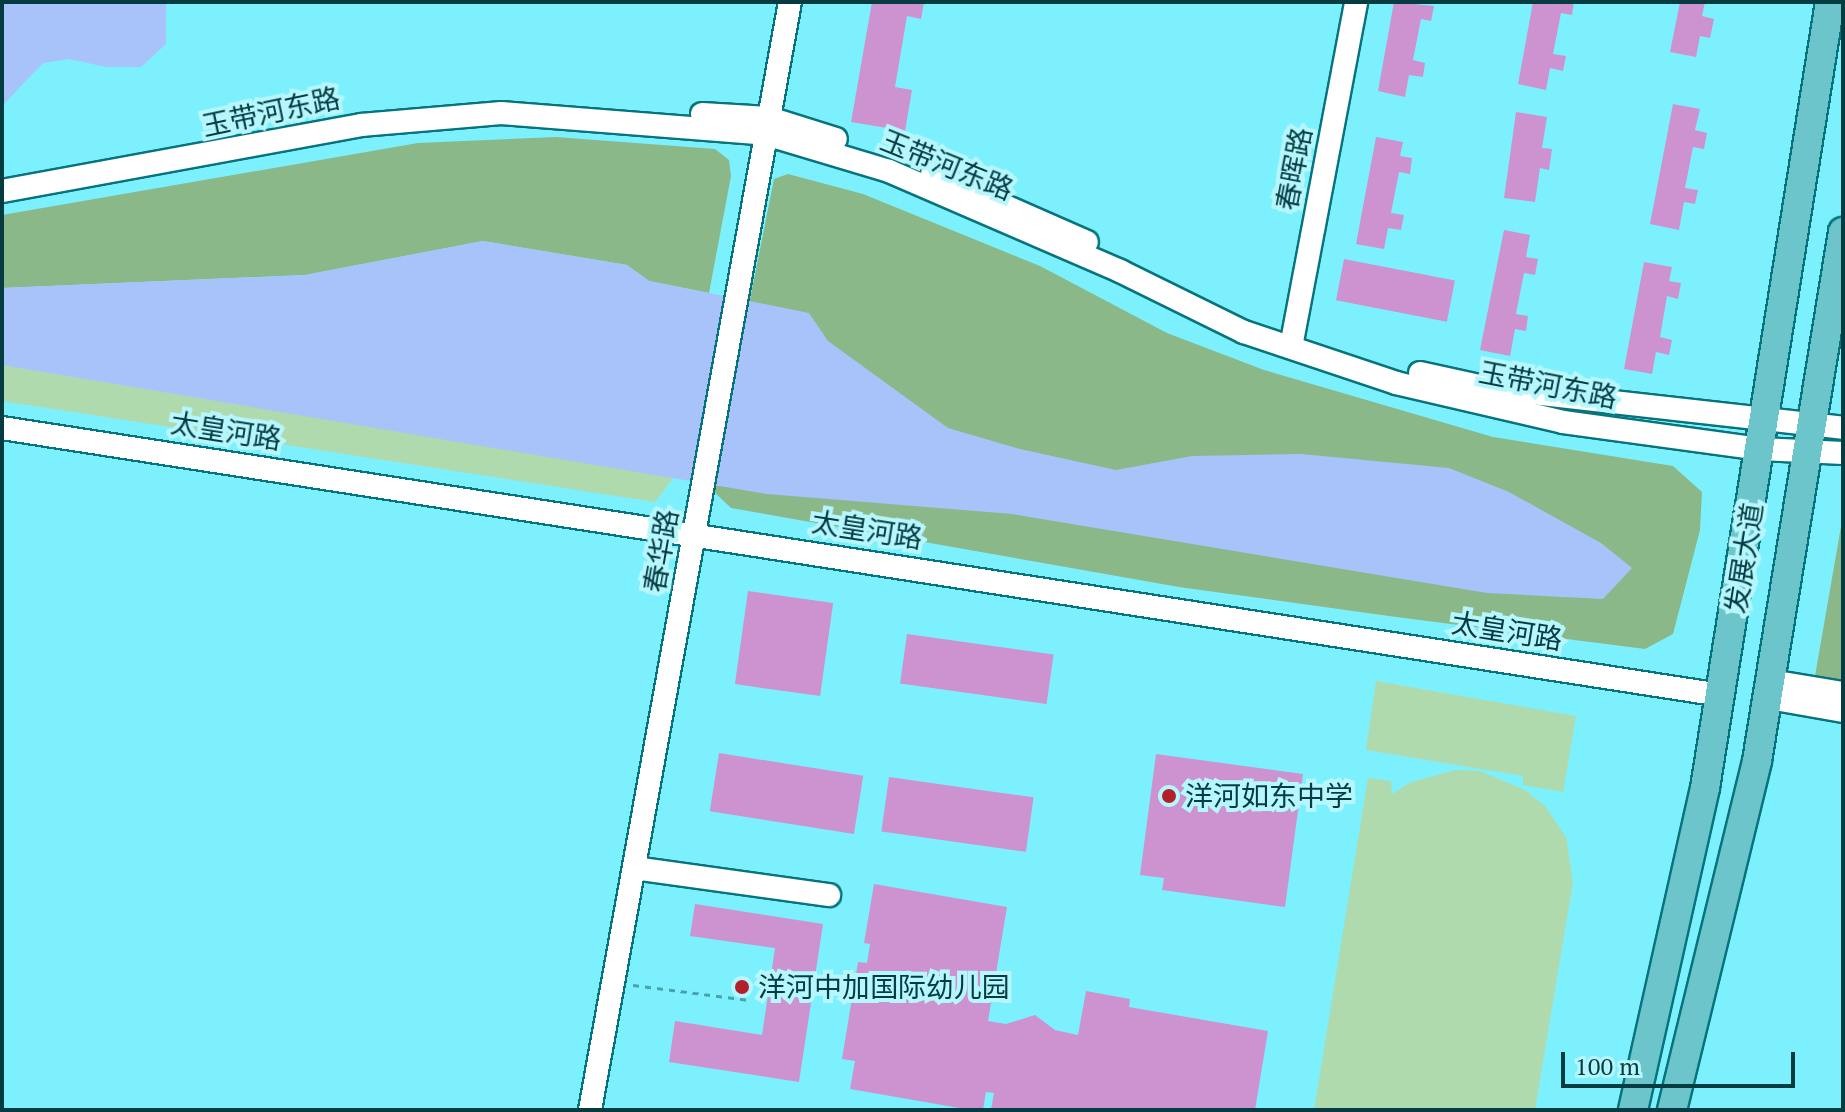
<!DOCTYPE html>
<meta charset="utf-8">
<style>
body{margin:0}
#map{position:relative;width:1845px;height:1112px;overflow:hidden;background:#7cf1fd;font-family:"PT Serif","Noto Sans SC",serif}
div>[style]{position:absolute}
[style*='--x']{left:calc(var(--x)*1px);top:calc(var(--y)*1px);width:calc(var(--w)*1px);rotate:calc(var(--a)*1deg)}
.green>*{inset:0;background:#aedaad}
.forest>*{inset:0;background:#8ab889}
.water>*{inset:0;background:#a8c3f9}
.building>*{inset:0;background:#cc93d0;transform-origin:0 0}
.path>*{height:3px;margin-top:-1.5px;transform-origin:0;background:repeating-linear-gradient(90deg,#48a3ac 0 6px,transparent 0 12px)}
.roads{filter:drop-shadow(2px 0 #07747d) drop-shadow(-2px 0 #07747d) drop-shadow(0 2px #07747d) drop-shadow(0 -2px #07747d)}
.minor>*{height:22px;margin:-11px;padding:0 11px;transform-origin:11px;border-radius:11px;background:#fff}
.major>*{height:28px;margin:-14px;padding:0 14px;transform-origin:14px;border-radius:14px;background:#6dc5cc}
.dots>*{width:22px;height:22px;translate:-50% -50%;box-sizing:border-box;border:4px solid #b6f6fd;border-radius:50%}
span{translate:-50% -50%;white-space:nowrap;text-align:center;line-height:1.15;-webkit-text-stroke:8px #b6f6fd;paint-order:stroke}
.street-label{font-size:28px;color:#043c41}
.poi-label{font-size:28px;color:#043c41}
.left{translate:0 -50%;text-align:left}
.frame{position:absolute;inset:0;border:4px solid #043c41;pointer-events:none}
.scale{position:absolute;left:1561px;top:1052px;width:234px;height:36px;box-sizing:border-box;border:4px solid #043c41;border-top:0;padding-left:10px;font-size:24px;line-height:28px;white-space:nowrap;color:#043c41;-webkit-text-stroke:6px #b6f6fd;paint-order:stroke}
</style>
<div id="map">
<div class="green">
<i style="clip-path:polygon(2px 365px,674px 477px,655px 502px,2px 401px)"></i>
<i style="clip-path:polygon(1376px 681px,1576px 716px,1563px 792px,1523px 785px,1523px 776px,1366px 750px)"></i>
<i style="clip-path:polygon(1456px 770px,1480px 771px,1525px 790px,1545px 806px,1566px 837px,1573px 882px,1535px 1110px,1314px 1110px,1368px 778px,1391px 781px,1392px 794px,1411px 782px)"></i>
</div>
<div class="forest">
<i style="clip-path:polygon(556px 137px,715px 149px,729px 160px,731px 176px,709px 293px,649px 281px,627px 265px,483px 241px,305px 275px,2px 288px,2px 215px,418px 143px)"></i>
<i style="clip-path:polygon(788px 174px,863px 194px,1040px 266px,1167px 333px,1264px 370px,1493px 437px,1673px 466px,1702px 492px,1700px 530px,1673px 634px,1645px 649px,1389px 616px,1179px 587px,731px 508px,712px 490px,774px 179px)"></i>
<i style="clip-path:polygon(1843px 515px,1843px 681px,1815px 676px)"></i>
</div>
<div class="water">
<i style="clip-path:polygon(2px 2px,166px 2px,166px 44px,141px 67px,106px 67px,69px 59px,43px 63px,2px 106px)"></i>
<i style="clip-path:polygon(483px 241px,627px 265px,649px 281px,809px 313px,828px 341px,948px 428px,1020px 449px,1116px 470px,1192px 456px,1301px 454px,1449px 468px,1509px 492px,1601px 543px,1632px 568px,1603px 599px,1487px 593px,1012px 514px,767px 494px,2px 365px,2px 288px,305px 275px)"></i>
</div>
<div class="building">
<i style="clip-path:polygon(872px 2px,924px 2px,921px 19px,907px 16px,895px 87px,912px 90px,905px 131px,851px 122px)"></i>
<i style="clip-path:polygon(1394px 2px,1434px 6px,1431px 21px,1421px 19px,1413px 60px,1425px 63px,1423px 77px,1409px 75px,1405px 97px,1378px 91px)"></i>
<i style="clip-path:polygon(1533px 2px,1574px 2px,1572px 15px,1561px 13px,1553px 54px,1566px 56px,1563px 71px,1550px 68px,1546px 90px,1518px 84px)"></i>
<i style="clip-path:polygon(1680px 2px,1705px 2px,1702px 16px,1714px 19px,1710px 38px,1700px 36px,1696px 57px,1670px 52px)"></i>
<i style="clip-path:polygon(1673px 104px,1700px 109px,1695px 130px,1707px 133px,1704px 149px,1693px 147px,1685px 188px,1698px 190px,1695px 204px,1684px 202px,1679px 230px,1650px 224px)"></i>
<i style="clip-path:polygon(1516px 112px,1547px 117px,1542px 148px,1552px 149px,1549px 170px,1540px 168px,1535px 202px,1504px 198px)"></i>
<i style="clip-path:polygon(1376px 137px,1403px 142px,1400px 156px,1412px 158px,1410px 174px,1399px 172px,1391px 213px,1404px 215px,1401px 230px,1388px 228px,1384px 249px,1356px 244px)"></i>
<i style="clip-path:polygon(1504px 230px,1530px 235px,1526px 257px,1538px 259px,1535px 275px,1524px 273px,1516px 314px,1528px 316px,1526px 331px,1515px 329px,1510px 356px,1480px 350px)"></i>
<i style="left:1344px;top:259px;width:113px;height:42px;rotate:11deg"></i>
<i style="clip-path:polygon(1644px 262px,1672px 267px,1669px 281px,1681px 283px,1678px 299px,1667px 296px,1660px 337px,1672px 340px,1669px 355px,1656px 352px,1652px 374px,1624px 369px)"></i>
<i style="left:748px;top:591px;width:86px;height:94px;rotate:8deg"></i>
<i style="left:907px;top:634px;width:148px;height:50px;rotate:8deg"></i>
<i style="left:719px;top:753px;width:146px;height:59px;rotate:9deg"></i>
<i style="clip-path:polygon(1156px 754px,1303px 774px,1285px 907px,1162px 890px,1164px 878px,1140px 875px)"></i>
<i style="left:889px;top:777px;width:146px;height:55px;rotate:8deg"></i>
<i style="clip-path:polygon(874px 884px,1007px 907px,988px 1021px,1006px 1024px,1035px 1015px,1055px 1030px,1078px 1035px,1086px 991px,1130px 999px,1129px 1007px,1268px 1031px,1255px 1110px,991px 1110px,994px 1093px,986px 1092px,983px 1110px,971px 1110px,850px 1089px,855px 1061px,842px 1059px,858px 962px,867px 963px,870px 944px,864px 943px)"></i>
<i style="clip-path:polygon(695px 904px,823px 924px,799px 1082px,669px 1062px,675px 1021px,762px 1035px,775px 948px,690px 936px)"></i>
</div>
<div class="path">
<i style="--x:633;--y:985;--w:117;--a:7.4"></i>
</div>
<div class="roads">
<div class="minor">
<i style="--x:702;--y:114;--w:67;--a:3.4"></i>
<i style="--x:769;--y:118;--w:70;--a:17.4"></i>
<i style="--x:932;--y:174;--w:169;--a:23.7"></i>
<i style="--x:2;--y:191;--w:365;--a:-10.4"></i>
<i style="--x:361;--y:125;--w:141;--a:-4.9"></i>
<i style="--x:501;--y:113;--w:266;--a:4.5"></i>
<i style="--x:766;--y:134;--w:128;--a:16.7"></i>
<i style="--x:889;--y:171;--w:252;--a:23.4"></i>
<i style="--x:1120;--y:271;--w:138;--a:26.2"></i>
<i style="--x:1244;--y:332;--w:160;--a:18.5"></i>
<i style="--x:1396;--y:383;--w:171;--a:13.1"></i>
<i style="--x:1563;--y:422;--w:200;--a:7.8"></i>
<i style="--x:1761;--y:449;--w:82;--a:2.8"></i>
<i style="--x:1291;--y:347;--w:351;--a:-79.3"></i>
<i style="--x:1420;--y:373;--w:70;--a:12.4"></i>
<i style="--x:1488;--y:388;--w:357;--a:6.4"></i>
<i style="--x:2;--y:428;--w:1740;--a:8.83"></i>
<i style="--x:1771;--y:681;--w:73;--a:9.5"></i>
<i style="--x:1769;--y:698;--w:75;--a:10"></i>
<i style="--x:634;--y:868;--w:197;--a:7.9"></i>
<i style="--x:590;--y:1110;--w:1126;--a:-79.77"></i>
</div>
<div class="major">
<i style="--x:1633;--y:1110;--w:330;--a:-77.4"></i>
<i style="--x:1705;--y:788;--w:796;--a:-80.96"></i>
<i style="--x:1672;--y:1110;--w:359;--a:-76.3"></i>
<i style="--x:1757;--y:761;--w:536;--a:-80.77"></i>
</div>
</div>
<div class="dots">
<i style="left:1169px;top:796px;background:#b22029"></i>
<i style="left:742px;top:987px;background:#b22029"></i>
</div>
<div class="street-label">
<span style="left:271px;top:112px;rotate:-12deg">玉带河东路</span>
<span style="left:947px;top:165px;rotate:22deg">玉带河东路</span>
<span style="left:1294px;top:169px;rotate:-79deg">春晖路</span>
<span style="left:1548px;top:385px;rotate:11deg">玉带河东路</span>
<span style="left:226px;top:431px;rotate:9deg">太皇河路</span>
<span style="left:867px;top:530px;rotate:9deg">太皇河路</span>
<span style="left:661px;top:551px;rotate:-80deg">春华路</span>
<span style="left:1744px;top:558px;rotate:-81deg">发展大道</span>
<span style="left:1507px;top:631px;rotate:9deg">太皇河路</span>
</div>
<div class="poi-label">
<span class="left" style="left:1185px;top:796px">洋河如东中学</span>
<span class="left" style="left:758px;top:987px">洋河中加国际幼儿园</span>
</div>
<div class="frame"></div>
<div class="scale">100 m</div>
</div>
